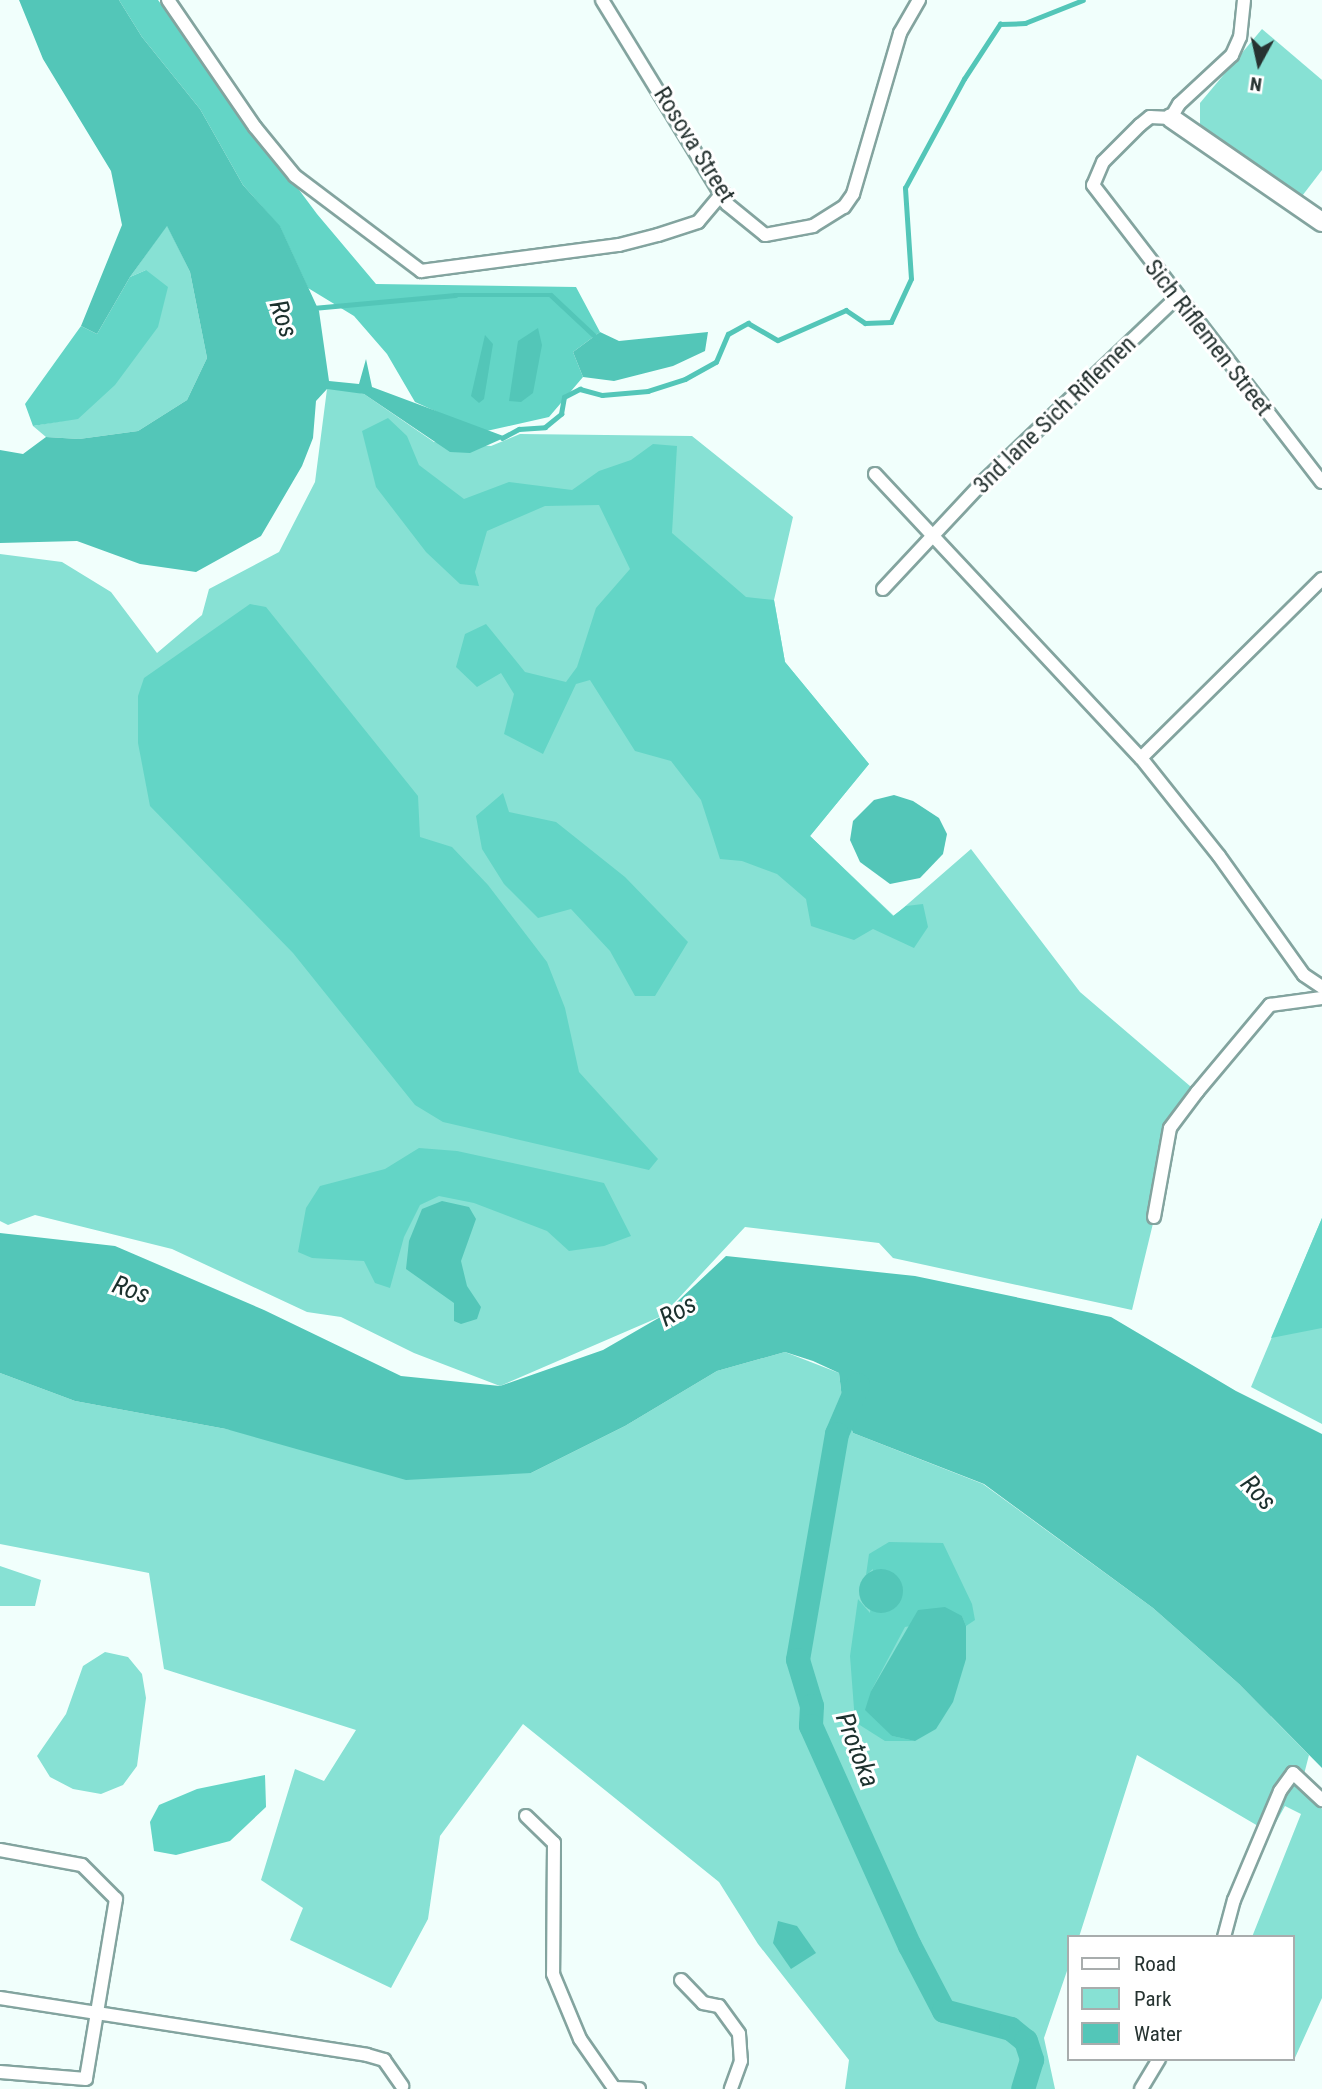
<!DOCTYPE html>
<style>
body{margin:0}
#map{position:relative;width:1322px;height:2089px;overflow:hidden;background:#f1fffc;font-family:"Roboto Condensed",sans-serif}
div>[style]{position:absolute}
[style*='--x']{left:calc(var(--x)*1px);top:calc(var(--y)*1px);width:calc(var(--w)*1px);rotate:calc(var(--a)*1deg)}
.green>*{inset:0;background:#87e1d4}
.forest>*{inset:0;background:#63d5c6}
.water>*{inset:0;background:#53c6b8}
.round{border-radius:50%}
.stream>*{height:4.5px;margin:-2.25px;padding:0 2.25px;transform-origin:2.25px;border-radius:2.25px;background:#53c6b8}
.river>*{height:24px;margin:-12px;padding:0 12px;transform-origin:12px;border-radius:12px;background:#53c6b8}
.roads{filter:drop-shadow(2px 0 #83a49f) drop-shadow(-2px 0 #83a49f) drop-shadow(0 2px #83a49f) drop-shadow(0 -2px #83a49f)}
.street>*{height:12px;margin:-6px;padding:0 6px;transform-origin:6px;border-radius:6px;background:#fff}
.secondary>*{height:18px;margin:-9px;padding:0 9px;transform-origin:9px;border-radius:9px;background:#fff}
span{translate:-50% -50%;white-space:nowrap;text-align:center;line-height:1.15;-webkit-text-stroke:6px #fff;paint-order:stroke}
.street-label{font-size:24px;color:#263331}
.water-label{font-size:26px;color:#1c312e;font-style:italic}
.legend{position:absolute;left:1067px;top:1935px;width:228px;height:126px;box-sizing:border-box;background:#fff;border:2px solid #a8adad;margin:0;padding:9px 12px;list-style:none;font-size:21px;color:#263331}
.legend li{display:flex;align-items:center;gap:14px;height:35px}
.legend b{width:35px;border:2px solid #a8adad}
.north{position:absolute;left:1224px;top:28px;width:70px;height:70px;-webkit-text-stroke:5px #fff;paint-order:stroke;rotate:188deg;font-size:19px;font-weight:700;line-height:28px;text-align:center;color:#263331}
.north::after{content:'';display:block;margin:auto;width:24px;height:32px;background:#263331;clip-path:polygon(50% 0,100% 100%,50% 72%,0 100%)}
</style>
<div id="map">
<div class="green">
<i style="clip-path:polygon(1262px 29px,1322px 80px,1322px 170px,1299px 200px,1207px 136px,1200px 124px,1200px 103px)"></i>
<i style="clip-path:polygon(167px 225px,190px 272px,207px 358px,187px 400px,138px 431px,79px 439px,46px 437px,33px 426px,78px 418px,146px 270px,130px 277px)"></i>
<i style="clip-path:polygon(340px 388px,364px 394px,434px 442px,491px 446px,520px 434px,692px 436px,793px 517px,774px 600px,785px 662px,869px 764px,810px 836px,894px 916px,971px 849px,1080px 992px,1197px 1092px,1173px 1141px,1132px 1310px,893px 1258px,879px 1243px,745px 1227px,662px 1316px,500px 1386px,414px 1353px,341px 1317px,307px 1312px,172px 1249px,35px 1215px,8px 1225px,0 1221px,0 554px,62px 562px,111px 592px,157px 653px,202px 615px,209px 589px,279px 552px,315px 482px,327px 389px)"></i>
<i style="clip-path:polygon(1322px 1218px,1322px 1424px,1251px 1387px)"></i>
<i style="clip-path:polygon(785px 1352px,839px 1373px,843px 1407px,853px 1433px,983px 1484px,1153px 1608px,1239px 1684px,1309px 1755px,1301px 1786px,1322px 1809px,1322px 1998px,1294px 2060px,1292px 1937px,1252px 1937px,1301px 1814px,1285px 1806px,1270px 1833px,1137px 1755px,1079px 1937px,1068px 1937px,1068px 1968px,1044px 2038px,1055px 2089px,845px 2089px,849px 2060px,758px 1944px,719px 1882px,523px 1724px,440px 1836px,428px 1919px,391px 1988px,290px 1940px,303px 1908px,261px 1880px,295px 1769px,324px 1781px,356px 1730px,164px 1669px,149px 1573px,0 1544px,0 1373px,75px 1401px,226px 1429px,531px 1473px,625px 1426px,717px 1371px)"></i>
<i style="clip-path:polygon(0 1566px,41px 1580px,35px 1606px,0 1606px)"></i>
<i style="clip-path:polygon(105px 1652px,128px 1657px,142px 1674px,146px 1698px,137px 1766px,123px 1785px,101px 1794px,73px 1789px,50px 1777px,37px 1756px,66px 1714px,83px 1666px)"></i>
</div>
<div class="forest">
<i style="clip-path:polygon(119px 0,158px 0,317px 214px,376px 284px,576px 287px,600px 332px,573px 352px,583px 377px,549px 417px,482px 432px,415px 402px,387px 354px,354px 316px,308px 288px,280px 227px,243px 185px,200px 109px,142px 37px)"></i>
<i style="clip-path:polygon(146px 270px,168px 287px,158px 327px,115px 385px,78px 419px,33px 426px,25px 404px,81px 326px,97px 334px,130px 277px)"></i>
<i style="clip-path:polygon(388px 418px,407px 436px,419px 465px,464px 499px,509px 482px,572px 490px,599px 471px,631px 460px,653px 444px,677px 446px,672px 533px,746px 597px,774px 600px,785px 662px,869px 764px,810px 836px,893px 916px,906px 906px,923px 904px,928px 927px,914px 948px,873px 929px,854px 940px,811px 926px,806px 899px,777px 874px,742px 861px,720px 859px,701px 800px,671px 761px,635px 751px,590px 680px,576px 684px,543px 754px,504px 734px,514px 694px,501px 673px,477px 687px,456px 667px,465px 634px,486px 624px,525px 672px,566px 682px,577px 667px,596px 608px,630px 569px,599px 505px,545px 506px,487px 531px,475px 572px,479px 586px,460px 584px,426px 552px,376px 487px,362px 431px)"></i>
<i style="clip-path:polygon(250px 604px,266px 607px,418px 796px,420px 837px,452px 847px,488px 885px,547px 962px,565px 1008px,579px 1072px,658px 1159px,649px 1170px,443px 1122px,415px 1105px,293px 953px,150px 806px,138px 743px,138px 696px,144px 678px)"></i>
<i style="clip-path:polygon(503px 793px,509px 812px,556px 822px,625px 877px,688px 942px,655px 996px,635px 996px,610px 951px,571px 909px,538px 918px,504px 884px,482px 849px,476px 816px)"></i>
<i style="clip-path:polygon(419px 1148px,457px 1151px,604px 1183px,631px 1236px,604px 1246px,569px 1251px,547px 1231px,474px 1203px,439px 1196px,420px 1205px,404px 1237px,390px 1288px,375px 1283px,364px 1261px,312px 1258px,298px 1252px,306px 1208px,320px 1186px,385px 1169px)"></i>
<i style="clip-path:polygon(1322px 1218px,1322px 1328px,1271px 1338px)"></i>
<i style="clip-path:polygon(889px 1542px,943px 1543px,972px 1604px,975px 1620px,966px 1626px,962px 1616px,905px 1627px,871px 1691px,892px 1736px,915px 1741px,885px 1741px,855px 1722px,850px 1656px,858px 1599px,870px 1613px,873px 1569px,866px 1575px,869px 1554px)"></i>
<i style="clip-path:polygon(265px 1775px,266px 1807px,230px 1841px,176px 1855px,154px 1851px,150px 1822px,159px 1805px,197px 1789px)"></i>
</div>
<div class="water">
<i style="clip-path:polygon(19px 0,119px 0,142px 37px,200px 109px,243px 185px,280px 226px,319px 311px,329px 381px,359px 384px,366px 359px,372px 387px,506px 437px,470px 453px,450px 452px,364px 394px,327px 389px,316px 401px,313px 438px,302px 466px,261px 536px,196px 572px,140px 564px,77px 541px,0 543px,0 450px,23px 454px,46px 437px,79px 439px,138px 431px,187px 400px,207px 358px,190px 272px,167px 226px,130px 277px,97px 334px,81px 326px,122px 225px,111px 171px,43px 59px)"></i>
<i style="clip-path:polygon(538px 328px,542px 345px,533px 393px,521px 402px,509px 401px,518px 341px)"></i>
<i style="clip-path:polygon(600px 332px,619px 341px,708px 332px,705px 351px,673px 366px,614px 381px,583px 377px,573px 352px)"></i>
<i style="clip-path:polygon(485px 335px,493px 344px,484px 399px,479px 403px,471px 396px)"></i>
<i style="clip-path:polygon(894px 795px,913px 801px,939px 818px,947px 834px,943px 854px,920px 878px,890px 884px,860px 862px,850px 840px,853px 821px,874px 800px)"></i>
<i style="clip-path:polygon(442px 1201px,469px 1207px,476px 1219px,461px 1261px,467px 1286px,481px 1307px,477px 1319px,461px 1324px,454px 1321px,454px 1303px,406px 1269px,409px 1241px,422px 1209px)"></i>
<i style="clip-path:polygon(0 1233px,115px 1246px,264px 1310px,401px 1376px,500px 1386px,603px 1350px,662px 1316px,726px 1256px,915px 1276px,1111px 1317px,1236px 1391px,1322px 1434px,1322px 1768px,1239px 1684px,1153px 1608px,984px 1484px,853px 1433px,843px 1407px,839px 1373px,813px 1361px,785px 1352px,717px 1371px,625px 1426px,531px 1473px,406px 1480px,226px 1429px,75px 1401px,0 1373px)"></i>
<i class="round" style="left:859px;top:1569px;width:44px;height:44px"></i>
<i style="clip-path:polygon(945px 1607px,962px 1616px,966px 1626px,966px 1659px,953px 1702px,936px 1729px,915px 1741px,892px 1736px,865px 1710px,871px 1691px,918px 1610px)"></i>
<i style="clip-path:polygon(778px 1921px,797px 1926px,816px 1953px,791px 1969px,773px 1943px)"></i>
</div>
<div class="stream">
<i style="--x:313;--y:308;--w:143;--a:-5.2"></i>
<i style="--x:455;--y:295;--w:96;--a:0"></i>
<i style="--x:551;--y:295;--w:64;--a:43.1"></i>
<i style="--x:502;--y:438;--w:19;--a:-28"></i>
<i style="--x:519;--y:429;--w:26;--a:-4"></i>
<i style="--x:545;--y:427;--w:21;--a:-39"></i>
<i style="--x:561;--y:414;--w:17;--a:-80"></i>
<i style="--x:564;--y:397;--w:18;--a:-27"></i>
<i style="--x:580;--y:389;--w:23;--a:15"></i>
<i style="--x:602;--y:395;--w:46;--a:-5"></i>
<i style="--x:648;--y:391;--w:39;--a:-18"></i>
<i style="--x:685;--y:379;--w:35;--a:-29"></i>
<i style="--x:716;--y:362;--w:30;--a:-67"></i>
<i style="--x:728;--y:334;--w:23;--a:-29"></i>
<i style="--x:748;--y:323;--w:34;--a:30"></i>
<i style="--x:778;--y:340;--w:74;--a:-23.8"></i>
<i style="--x:846;--y:310;--w:23;--a:34"></i>
<i style="--x:865;--y:323;--w:26;--a:-2"></i>
<i style="--x:891;--y:322;--w:47;--a:-65.1"></i>
<i style="--x:911;--y:279;--w:91;--a:-93.8"></i>
<i style="--x:905;--y:188;--w:124;--a:-61.6"></i>
<i style="--x:964;--y:79;--w:66;--a:-56.8"></i>
<i style="--x:1000;--y:24;--w:25;--a:-2"></i>
<i style="--x:1025;--y:23;--w:62;--a:-21.6"></i>
</div>
<div class="river">
<i style="--x:858;--y:1385;--w:53;--a:113.2"></i>
<i style="--x:837;--y:1434;--w:229;--a:99.8"></i>
<i style="--x:798;--y:1660;--w:48;--a:73.1"></i>
<i style="--x:812;--y:1706;--w:20;--a:93"></i>
<i style="--x:811;--y:1726;--w:241;--a:65.8"></i>
<i style="--x:910;--y:1946;--w:73;--a:62.4"></i>
<i style="--x:944;--y:2011;--w:69;--a:15"></i>
<i style="--x:1011;--y:2029;--w:19;--a:39"></i>
<i style="--x:1026;--y:2041;--w:20;--a:72"></i>
<i style="--x:1032;--y:2060;--w:30;--a:107"></i>
</div>
<div class="roads">
<div class="street">
<i style="--x:168;--y:0;--w:154;--a:55.6"></i>
<i style="--x:255;--y:127;--w:63;--a:50.8"></i>
<i style="--x:295;--y:176;--w:158;--a:37"></i>
<i style="--x:421;--y:271;--w:200;--a:-7.5"></i>
<i style="--x:619;--y:245;--w:40;--a:-14.4"></i>
<i style="--x:658;--y:235;--w:42;--a:-18"></i>
<i style="--x:698;--y:222;--w:39;--a:-50"></i>
<i style="--x:602;--y:0;--w:239;--a:58.5"></i>
<i style="--x:727;--y:204;--w:49;--a:39.2"></i>
<i style="--x:765;--y:235;--w:49;--a:-10.6"></i>
<i style="--x:813;--y:226;--w:36;--a:-32"></i>
<i style="--x:844;--y:207;--w:16;--a:-55"></i>
<i style="--x:853;--y:194;--w:168;--a:-73.7"></i>
<i style="--x:900;--y:33;--w:38;--a:-60"></i>
<i style="--x:1244;--y:0;--w:37;--a:96"></i>
<i style="--x:1240;--y:37;--w:20;--a:114"></i>
<i style="--x:1232;--y:55;--w:72;--a:137.2"></i>
<i style="--x:1179;--y:104;--w:16;--a:120"></i>
<i style="--x:1171;--y:118;--w:21;--a:-177"></i>
<i style="--x:1150;--y:117;--w:13;--a:141"></i>
<i style="--x:1140;--y:125;--w:52;--a:135"></i>
<i style="--x:1103;--y:162;--w:25;--a:113"></i>
<i style="--x:1093;--y:185;--w:375;--a:52.4"></i>
<i style="--x:875;--y:474;--w:389;--a:46.9"></i>
<i style="--x:1141;--y:758;--w:125;--a:51.5"></i>
<i style="--x:1219;--y:856;--w:146;--a:54.5"></i>
<i style="--x:1304;--y:975;--w:22;--a:34"></i>
<i style="--x:883;--y:589;--w:148;--a:-46.9"></i>
<i style="--x:984;--y:481;--w:265;--a:-43.6"></i>
<i style="--x:1141;--y:758;--w:255;--a:-44.7"></i>
<i style="--x:1154;--y:1217;--w:90;--a:-79.8"></i>
<i style="--x:1170;--y:1128;--w:45;--a:-53.1"></i>
<i style="--x:1197;--y:1092;--w:114;--a:-50"></i>
<i style="--x:1270;--y:1005;--w:52;--a:-7.7"></i>
<i style="--x:526;--y:1816;--w:39;--a:44"></i>
<i style="--x:554;--y:1843;--w:131;--a:90.4"></i>
<i style="--x:553;--y:1974;--w:70;--a:67.4"></i>
<i style="--x:580;--y:2039;--w:60;--a:55.2"></i>
<i style="--x:614;--y:2088;--w:25;--a:2"></i>
<i style="--x:0;--y:1850;--w:83;--a:10.4"></i>
<i style="--x:82;--y:1865;--w:48;--a:45"></i>
<i style="--x:116;--y:1899;--w:182;--a:99.5"></i>
<i style="--x:86;--y:2079;--w:86;--a:-175.3"></i>
<i style="--x:1224;--y:1937;--w:38;--a:-75"></i>
<i style="--x:1234;--y:1900;--w:118;--a:-67.1"></i>
<i style="--x:1280;--y:1791;--w:22;--a:-54"></i>
<i style="--x:1293;--y:1773;--w:40;--a:43"></i>
<i style="--x:681;--y:1980;--w:32;--a:46"></i>
<i style="--x:703;--y:2003;--w:16;--a:11"></i>
<i style="--x:719;--y:2006;--w:34;--a:54"></i>
<i style="--x:739;--y:2034;--w:27;--a:86"></i>
<i style="--x:741;--y:2061;--w:30;--a:110"></i>
<i style="--x:0;--y:1998;--w:371;--a:8.8"></i>
<i style="--x:367;--y:2055;--w:18;--a:16"></i>
<i style="--x:384;--y:2060;--w:32;--a:55"></i>
<i style="--x:1141;--y:2089;--w:35;--a:-59"></i>
</div>
<div class="secondary">
<i style="--x:1171;--y:118;--w:183;--a:34.6"></i>
</div>
</div>
<div class="street-label">
<span style="left:694px;top:145px;rotate:58deg">Rosova Street</span>
<span style="left:1208px;top:338px;rotate:52deg">Sich Riflemen Street</span>
<span style="left:1055px;top:415px;rotate:-44deg">3nd lane Sich Riflemen</span>
</div>
<div class="water-label">
<span style="left:283px;top:319px;rotate:71deg">Ros</span>
<span style="left:131px;top:1290px;rotate:19deg">Ros</span>
<span style="left:678px;top:1311px;rotate:-29deg">Ros</span>
<span style="left:1258px;top:1493px;rotate:46deg">Ros</span>
<span style="left:857px;top:1750px;rotate:69deg">Protoka</span>
</div>
<ul class="legend">
<li><b style="height:9px;background:#fff"></b>Road</li>
<li><b style="height:19px;background:#87e1d4"></b>Park</li>
<li><b style="height:19px;background:#53c6b8"></b>Water</li>
</ul>
<div class="north">N</div>
</div>
